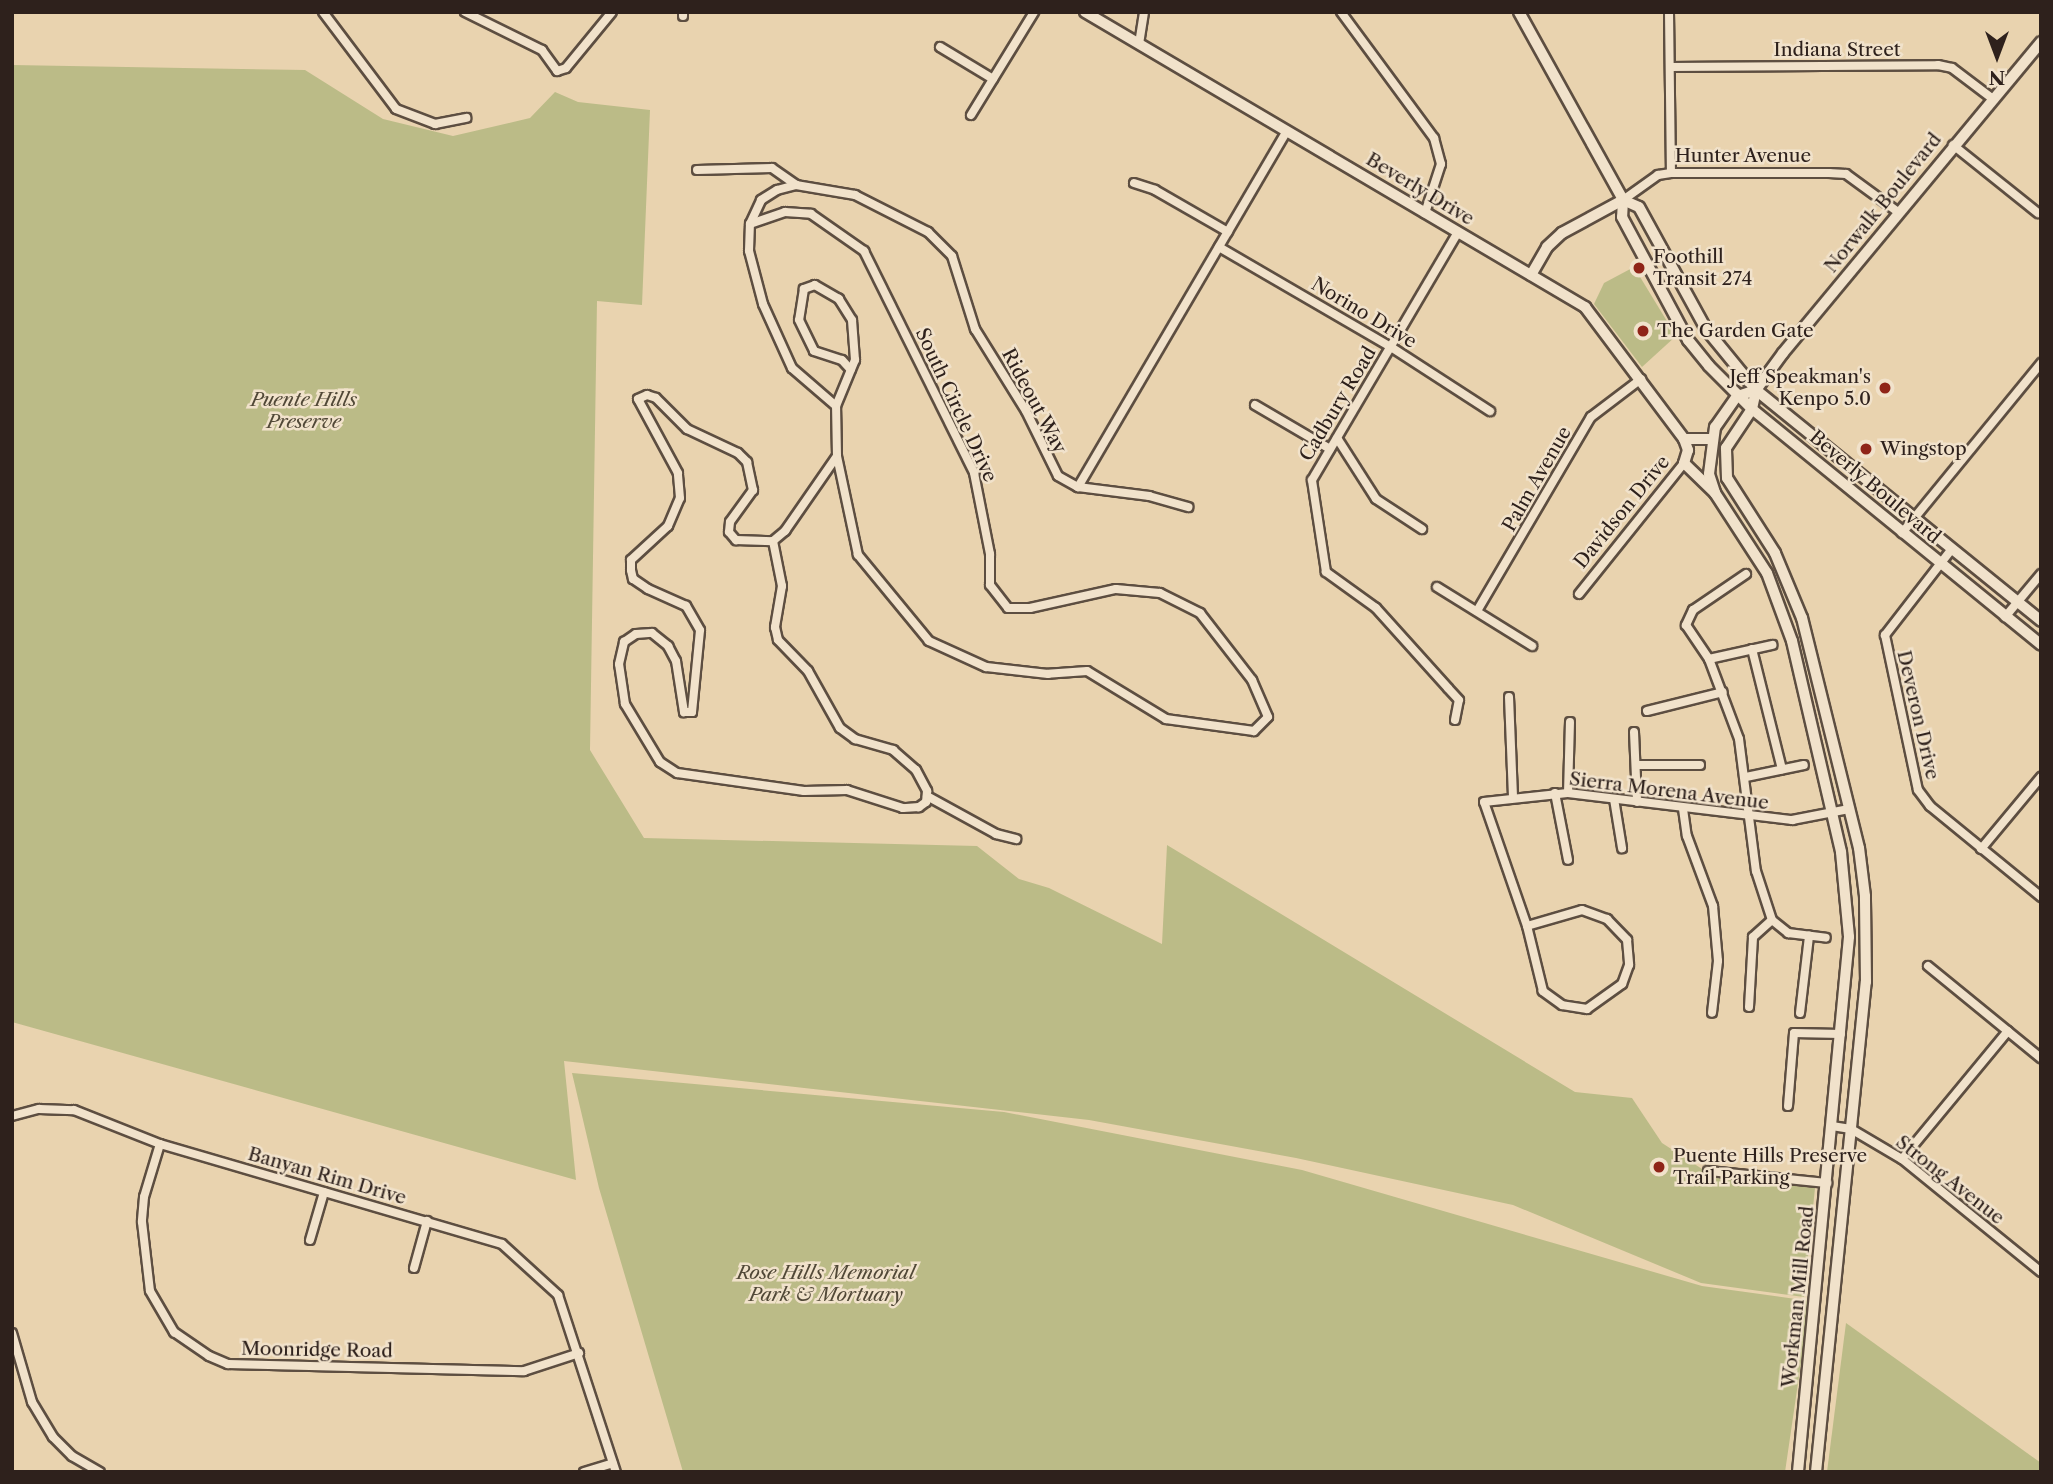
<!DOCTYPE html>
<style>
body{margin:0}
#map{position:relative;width:2053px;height:1484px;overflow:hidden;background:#e9d3af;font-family:"Libre Caslon Text",serif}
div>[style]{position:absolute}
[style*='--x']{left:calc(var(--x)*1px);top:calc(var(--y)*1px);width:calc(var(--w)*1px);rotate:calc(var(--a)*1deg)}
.green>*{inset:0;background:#bbbb87}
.roads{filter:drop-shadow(2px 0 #5d4e41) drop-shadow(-2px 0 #5d4e41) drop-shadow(0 2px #5d4e41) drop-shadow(0 -2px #5d4e41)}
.minor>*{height:8px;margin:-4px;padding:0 4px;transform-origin:4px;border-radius:4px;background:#f1e2cb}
.tertiary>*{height:10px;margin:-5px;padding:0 5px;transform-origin:5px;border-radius:5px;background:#f1e2cb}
.secondary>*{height:10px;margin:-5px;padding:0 5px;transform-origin:5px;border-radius:5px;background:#f1e2cb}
.dots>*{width:19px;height:19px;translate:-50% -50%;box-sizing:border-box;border:4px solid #f1e2cb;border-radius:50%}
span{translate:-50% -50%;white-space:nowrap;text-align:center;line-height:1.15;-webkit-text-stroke:5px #f1e2cb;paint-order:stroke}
.street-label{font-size:19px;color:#2e211c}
.poi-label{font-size:19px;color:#2e211c}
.left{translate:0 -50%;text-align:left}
.right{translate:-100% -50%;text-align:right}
.park-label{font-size:19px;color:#514837;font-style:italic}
.frame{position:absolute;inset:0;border:14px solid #2e211c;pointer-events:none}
.north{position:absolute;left:1962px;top:21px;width:70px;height:70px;-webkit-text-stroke:5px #f1e2cb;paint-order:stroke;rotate:180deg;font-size:19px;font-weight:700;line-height:28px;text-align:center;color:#2e211c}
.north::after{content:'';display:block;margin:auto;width:24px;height:32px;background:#2e211c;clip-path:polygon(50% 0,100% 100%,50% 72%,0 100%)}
</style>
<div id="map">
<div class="green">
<i style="clip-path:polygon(12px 65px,305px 70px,383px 119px,453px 136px,530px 118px,555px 92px,578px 102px,650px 110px,642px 305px,597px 301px,590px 750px,644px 838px,977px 846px,1019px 879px,1049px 888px,1162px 944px,1167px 845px,1575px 1092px,1632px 1098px,1662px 1143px,1716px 1178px,1815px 1188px,1804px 1297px,1701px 1283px,1513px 1205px,1296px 1158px,1089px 1120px,564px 1061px,576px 1180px,12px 1022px)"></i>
<i style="clip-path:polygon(1634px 267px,1676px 336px,1642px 367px,1594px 304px,1604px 283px)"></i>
<i style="clip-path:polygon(572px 1073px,1004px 1112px,1302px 1170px,1702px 1286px,1810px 1301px,1785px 1472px,683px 1472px,599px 1188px)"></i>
<i style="clip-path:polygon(1846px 1323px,2041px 1463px,2041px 1472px,1827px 1472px)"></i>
</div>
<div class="roads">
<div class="minor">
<i style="--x:323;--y:12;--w:121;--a:53"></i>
<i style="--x:396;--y:109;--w:42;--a:21"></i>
<i style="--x:435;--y:124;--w:32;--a:-11"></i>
<i style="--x:465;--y:12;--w:86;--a:26.3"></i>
<i style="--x:542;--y:50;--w:26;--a:54"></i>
<i style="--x:557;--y:71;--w:9;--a:-18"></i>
<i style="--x:566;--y:68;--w:72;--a:-50.6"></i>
<i style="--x:1341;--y:12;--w:157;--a:53.6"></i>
<i style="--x:1434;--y:138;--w:27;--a:75"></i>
<i style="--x:1441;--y:164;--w:52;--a:108.1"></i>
<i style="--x:1669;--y:12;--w:161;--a:89.3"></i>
<i style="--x:683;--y:16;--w:4;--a:-90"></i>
<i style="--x:1139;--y:44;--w:32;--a:-81"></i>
<i style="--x:940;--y:47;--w:62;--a:31.1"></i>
<i style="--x:1670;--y:67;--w:268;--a:-0.4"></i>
<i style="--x:1938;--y:65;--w:14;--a:12"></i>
<i style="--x:1952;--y:68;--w:51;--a:37.1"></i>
<i style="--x:971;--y:115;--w:121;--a:-58.5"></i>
<i style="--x:1953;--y:145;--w:109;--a:38.7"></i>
<i style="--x:697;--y:170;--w:75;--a:-1.5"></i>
<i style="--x:772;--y:168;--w:29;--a:35"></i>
<i style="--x:1134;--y:183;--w:22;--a:18"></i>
<i style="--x:1155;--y:190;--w:84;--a:29.9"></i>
<i style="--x:1623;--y:200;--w:43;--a:-35.5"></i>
<i style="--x:1658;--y:175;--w:13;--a:-9"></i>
<i style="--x:1671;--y:173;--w:158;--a:0"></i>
<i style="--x:1829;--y:173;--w:17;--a:3"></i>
<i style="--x:1846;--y:174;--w:64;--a:36.2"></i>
<i style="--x:750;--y:224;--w:37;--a:-19"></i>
<i style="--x:785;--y:212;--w:26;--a:4"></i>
<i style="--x:811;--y:214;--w:65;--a:34.9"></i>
<i style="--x:864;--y:251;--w:248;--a:63.6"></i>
<i style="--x:974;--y:473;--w:83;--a:78.8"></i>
<i style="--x:990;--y:554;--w:31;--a:90"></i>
<i style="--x:990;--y:585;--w:29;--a:52"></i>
<i style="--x:1008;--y:608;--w:22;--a:0"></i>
<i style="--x:1030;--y:608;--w:88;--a:-12.5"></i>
<i style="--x:1116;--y:589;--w:44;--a:5.2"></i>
<i style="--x:1160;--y:593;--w:45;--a:26.6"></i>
<i style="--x:1200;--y:613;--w:85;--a:52.2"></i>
<i style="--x:1252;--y:680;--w:40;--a:66.6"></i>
<i style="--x:1268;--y:717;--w:20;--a:135"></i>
<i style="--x:1254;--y:731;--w:89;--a:-172.2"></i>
<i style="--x:1166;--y:719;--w:92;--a:-148.7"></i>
<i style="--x:1087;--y:671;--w:39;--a:176"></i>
<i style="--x:1048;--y:674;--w:62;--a:-173.6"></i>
<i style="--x:986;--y:667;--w:63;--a:-155.5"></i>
<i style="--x:929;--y:641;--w:112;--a:-129.5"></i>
<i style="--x:858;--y:555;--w:101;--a:-102"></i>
<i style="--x:837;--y:456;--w:50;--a:-91.1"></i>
<i style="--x:836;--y:406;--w:58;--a:-139.2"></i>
<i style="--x:792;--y:368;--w:70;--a:-114.4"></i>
<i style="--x:763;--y:304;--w:55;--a:-104.8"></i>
<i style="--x:749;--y:251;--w:27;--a:-88"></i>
<i style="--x:750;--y:224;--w:26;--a:-65"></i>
<i style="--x:761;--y:200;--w:19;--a:-32"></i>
<i style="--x:777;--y:190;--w:20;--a:-15"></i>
<i style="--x:796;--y:185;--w:60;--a:9.6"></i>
<i style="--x:855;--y:195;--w:82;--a:26.9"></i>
<i style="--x:928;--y:232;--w:34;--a:45"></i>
<i style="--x:952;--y:256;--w:77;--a:72.5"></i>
<i style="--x:975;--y:329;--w:97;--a:58.1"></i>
<i style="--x:1026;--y:411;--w:72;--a:63.8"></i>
<i style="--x:1058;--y:476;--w:23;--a:29"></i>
<i style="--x:1078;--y:487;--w:72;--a:7.2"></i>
<i style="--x:1149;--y:496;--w:41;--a:15.8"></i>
<i style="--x:1219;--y:247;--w:199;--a:30.2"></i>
<i style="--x:1391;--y:347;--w:118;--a:32.9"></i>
<i style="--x:1255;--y:405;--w:87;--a:30.4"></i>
<i style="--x:836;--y:406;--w:50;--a:-67.6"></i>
<i style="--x:855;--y:360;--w:40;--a:-94.3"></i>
<i style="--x:852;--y:320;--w:25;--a:-122"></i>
<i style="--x:839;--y:299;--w:28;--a:-150"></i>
<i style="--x:815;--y:285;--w:12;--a:160"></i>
<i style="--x:804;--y:289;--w:31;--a:99"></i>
<i style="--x:799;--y:320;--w:34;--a:64"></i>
<i style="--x:814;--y:351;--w:29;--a:18"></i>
<i style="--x:842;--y:360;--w:13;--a:48"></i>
<i style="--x:1337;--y:438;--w:72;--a:57.4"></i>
<i style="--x:1376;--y:499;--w:55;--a:33.1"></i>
<i style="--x:1078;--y:487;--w:413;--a:-59.6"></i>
<i style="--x:1902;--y:533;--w:220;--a:-50.7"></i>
<i style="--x:773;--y:541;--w:46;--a:78.7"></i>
<i style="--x:782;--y:586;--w:42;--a:99.7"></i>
<i style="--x:775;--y:627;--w:13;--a:77"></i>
<i style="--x:778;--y:640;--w:43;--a:45.9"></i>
<i style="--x:808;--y:671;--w:65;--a:60.7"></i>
<i style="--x:840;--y:728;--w:19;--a:36"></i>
<i style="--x:855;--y:739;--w:40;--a:16"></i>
<i style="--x:893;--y:750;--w:30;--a:41"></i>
<i style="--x:916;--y:770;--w:24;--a:62"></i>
<i style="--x:927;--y:791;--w:11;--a:95"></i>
<i style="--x:926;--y:802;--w:9;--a:144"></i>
<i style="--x:919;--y:807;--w:16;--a:176"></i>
<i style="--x:903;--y:808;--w:59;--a:-162.2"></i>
<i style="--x:847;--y:790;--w:43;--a:178.7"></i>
<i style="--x:804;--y:791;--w:128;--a:-171.9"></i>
<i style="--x:677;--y:773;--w:20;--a:-147"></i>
<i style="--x:660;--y:762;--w:68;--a:-121.1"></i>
<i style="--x:625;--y:704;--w:40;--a:-98.5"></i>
<i style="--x:619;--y:664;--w:23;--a:-77"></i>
<i style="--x:624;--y:642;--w:14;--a:-34"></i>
<i style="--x:636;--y:634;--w:16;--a:-4"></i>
<i style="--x:652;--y:633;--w:21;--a:39"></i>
<i style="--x:668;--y:646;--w:17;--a:62"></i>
<i style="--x:676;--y:661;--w:52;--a:81.1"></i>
<i style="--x:684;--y:712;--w:8;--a:0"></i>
<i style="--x:692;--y:712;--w:82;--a:-84.4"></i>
<i style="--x:700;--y:630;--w:28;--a:-120"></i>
<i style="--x:686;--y:606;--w:42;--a:-155.9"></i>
<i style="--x:648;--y:589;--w:18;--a:-146"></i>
<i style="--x:633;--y:579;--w:9;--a:-103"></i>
<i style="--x:631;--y:570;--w:10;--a:-90"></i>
<i style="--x:631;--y:560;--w:50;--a:-42.6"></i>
<i style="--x:668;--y:526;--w:30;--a:-67"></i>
<i style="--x:680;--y:498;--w:25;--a:-95"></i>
<i style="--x:678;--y:473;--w:84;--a:-118.4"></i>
<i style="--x:638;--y:399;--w:10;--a:-24"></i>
<i style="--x:647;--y:395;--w:9;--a:18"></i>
<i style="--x:656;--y:398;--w:44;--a:45"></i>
<i style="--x:687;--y:429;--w:56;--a:25.2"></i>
<i style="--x:738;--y:453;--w:13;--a:45"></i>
<i style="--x:747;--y:462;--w:29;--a:78"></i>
<i style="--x:753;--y:490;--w:39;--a:126"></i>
<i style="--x:730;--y:522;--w:10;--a:96"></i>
<i style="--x:729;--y:532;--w:11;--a:49"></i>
<i style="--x:736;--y:540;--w:37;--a:2"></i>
<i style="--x:773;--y:541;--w:16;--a:-40"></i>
<i style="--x:785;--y:531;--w:91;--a:-55.3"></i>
<i style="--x:1951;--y:550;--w:108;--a:127.8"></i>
<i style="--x:1885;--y:635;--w:158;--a:78"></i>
<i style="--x:1918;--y:790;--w:20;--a:53"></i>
<i style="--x:1930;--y:806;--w:144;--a:39.3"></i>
<i style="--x:1746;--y:574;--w:64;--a:145.8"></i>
<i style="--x:1693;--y:610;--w:17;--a:115"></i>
<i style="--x:1686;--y:625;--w:41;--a:55.9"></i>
<i style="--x:1709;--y:659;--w:85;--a:69.4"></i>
<i style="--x:1739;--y:739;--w:133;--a:82.7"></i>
<i style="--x:1756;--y:871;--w:52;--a:71.9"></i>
<i style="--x:1437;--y:587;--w:112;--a:31.8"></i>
<i style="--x:1579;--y:594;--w:168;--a:-51.3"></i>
<i style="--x:1477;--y:611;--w:225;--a:-59.6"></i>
<i style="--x:1591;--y:417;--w:63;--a:-37.2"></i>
<i style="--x:2005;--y:617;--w:56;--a:-50.1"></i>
<i style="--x:1752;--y:649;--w:124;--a:76"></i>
<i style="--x:1709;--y:659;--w:65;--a:-12.5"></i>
<i style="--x:1509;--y:697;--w:101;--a:87.7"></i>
<i style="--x:1647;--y:711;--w:78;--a:-14"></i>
<i style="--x:1455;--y:720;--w:20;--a:-79"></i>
<i style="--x:1459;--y:700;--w:16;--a:-133"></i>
<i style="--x:1448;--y:688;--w:108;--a:-132"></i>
<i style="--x:1376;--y:608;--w:62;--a:-144.2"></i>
<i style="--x:1326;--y:572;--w:93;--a:-98.7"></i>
<i style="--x:1312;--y:480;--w:288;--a:-59.5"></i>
<i style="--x:1634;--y:732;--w:70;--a:87.5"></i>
<i style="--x:1636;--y:765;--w:64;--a:0"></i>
<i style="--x:1746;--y:777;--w:59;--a:-11.7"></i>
<i style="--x:1555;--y:793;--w:68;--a:79"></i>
<i style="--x:1568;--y:793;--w:71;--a:-88.4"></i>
<i style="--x:927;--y:796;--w:79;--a:28.8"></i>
<i style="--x:996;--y:834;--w:21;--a:14"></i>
<i style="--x:1614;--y:799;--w:50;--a:80.7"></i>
<i style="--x:1683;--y:809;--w:27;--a:82"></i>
<i style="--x:1687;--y:836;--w:75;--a:69.6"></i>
<i style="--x:1713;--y:906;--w:55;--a:84.8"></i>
<i style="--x:1718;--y:961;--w:52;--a:96.6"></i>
<i style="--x:1981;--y:849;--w:94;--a:-50.2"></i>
<i style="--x:1772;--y:920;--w:21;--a:39"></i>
<i style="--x:1788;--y:933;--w:38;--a:7"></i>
<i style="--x:1527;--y:926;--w:57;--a:-16.2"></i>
<i style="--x:1582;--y:910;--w:27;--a:20"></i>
<i style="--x:1607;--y:919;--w:29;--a:46"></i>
<i style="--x:1627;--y:940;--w:25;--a:85"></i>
<i style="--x:1629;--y:965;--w:20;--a:110"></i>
<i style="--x:1622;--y:984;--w:43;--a:144.5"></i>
<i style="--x:1587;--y:1009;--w:25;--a:-171"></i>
<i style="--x:1562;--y:1005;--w:24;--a:-144"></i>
<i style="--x:1543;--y:991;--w:67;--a:-103.8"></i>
<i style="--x:1527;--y:926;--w:131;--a:-109.1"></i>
<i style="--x:1484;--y:802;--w:84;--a:-6.1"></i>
<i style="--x:1568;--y:793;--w:226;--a:6.9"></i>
<i style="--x:1792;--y:820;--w:58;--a:-10.9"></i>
<i style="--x:1928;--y:966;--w:146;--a:39.2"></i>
<i style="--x:1749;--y:1007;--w:70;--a:-86.7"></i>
<i style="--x:1753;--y:937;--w:25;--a:-42"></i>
<i style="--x:1800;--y:1013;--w:78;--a:-83.3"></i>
<i style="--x:1788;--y:1106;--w:73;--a:-85.3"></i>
<i style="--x:1794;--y:1033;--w:47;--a:1.2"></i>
<i style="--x:12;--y:1116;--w:28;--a:-15"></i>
<i style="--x:39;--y:1109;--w:35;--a:2"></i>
<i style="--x:74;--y:1110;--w:92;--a:21.6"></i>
<i style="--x:160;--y:1144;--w:356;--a:16.3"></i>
<i style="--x:502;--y:1244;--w:76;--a:42.3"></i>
<i style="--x:558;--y:1295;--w:186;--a:71.9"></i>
<i style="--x:1832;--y:1126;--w:19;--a:9"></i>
<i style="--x:1851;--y:1129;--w:59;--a:30.5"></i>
<i style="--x:1902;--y:1159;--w:179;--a:39.1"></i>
<i style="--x:160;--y:1144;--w:55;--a:106.8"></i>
<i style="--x:144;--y:1197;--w:25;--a:95"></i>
<i style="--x:142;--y:1222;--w:69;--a:83.4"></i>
<i style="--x:150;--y:1291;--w:48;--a:59.7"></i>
<i style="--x:174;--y:1332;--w:42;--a:34.4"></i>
<i style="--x:209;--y:1356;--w:21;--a:23"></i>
<i style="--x:228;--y:1364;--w:296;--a:1.4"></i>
<i style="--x:524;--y:1371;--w:58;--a:-18.1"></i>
<i style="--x:1902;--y:1159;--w:166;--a:-50.4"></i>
<i style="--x:1708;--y:1171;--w:120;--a:5.8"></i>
<i style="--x:310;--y:1240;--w:50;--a:-73.7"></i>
<i style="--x:414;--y:1268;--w:49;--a:-74.5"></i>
<i style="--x:12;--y:1333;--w:72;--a:73.8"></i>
<i style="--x:32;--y:1402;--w:41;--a:59"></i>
<i style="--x:53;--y:1437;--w:27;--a:45"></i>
<i style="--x:72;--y:1456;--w:32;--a:30"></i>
<i style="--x:584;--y:1472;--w:30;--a:-17"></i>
</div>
<div class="tertiary">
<i style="--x:1085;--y:12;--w:581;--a:30.54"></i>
<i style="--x:1585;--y:307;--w:165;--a:53.1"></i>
<i style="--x:1684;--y:439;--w:12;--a:70"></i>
<i style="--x:1688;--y:450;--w:14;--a:107"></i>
<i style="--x:1531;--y:275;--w:32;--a:-60"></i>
<i style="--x:1547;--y:247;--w:21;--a:-43"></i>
<i style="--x:1562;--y:233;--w:69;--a:-28.4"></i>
</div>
<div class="secondary">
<i style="--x:1519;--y:12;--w:215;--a:61"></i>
<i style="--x:1623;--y:200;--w:17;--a:93"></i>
<i style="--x:1622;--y:217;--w:140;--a:61.8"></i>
<i style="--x:1688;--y:340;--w:33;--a:51"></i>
<i style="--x:1709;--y:366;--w:61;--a:45"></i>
<i style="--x:1752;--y:409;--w:373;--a:39.2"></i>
<i style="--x:1623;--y:200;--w:17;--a:24"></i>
<i style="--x:1639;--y:207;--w:139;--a:61.2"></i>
<i style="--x:1706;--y:329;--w:79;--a:50.7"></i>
<i style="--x:1756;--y:390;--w:367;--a:39"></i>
<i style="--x:1756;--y:390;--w:20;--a:162"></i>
<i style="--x:1737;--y:396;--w:38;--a:125"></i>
<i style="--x:1715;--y:427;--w:47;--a:97.3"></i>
<i style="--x:1709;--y:474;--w:20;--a:72"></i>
<i style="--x:1715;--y:493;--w:95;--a:57"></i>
<i style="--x:1767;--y:573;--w:72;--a:69.8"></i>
<i style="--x:1792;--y:641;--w:217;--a:76.9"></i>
<i style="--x:1841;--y:852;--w:85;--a:84.6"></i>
<i style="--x:1849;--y:937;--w:537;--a:95.45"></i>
<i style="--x:1684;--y:439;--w:26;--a:0"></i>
<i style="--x:1684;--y:463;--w:43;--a:44.1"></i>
<i style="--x:1816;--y:1472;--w:493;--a:-84.2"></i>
<i style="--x:1866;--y:982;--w:86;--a:-90.7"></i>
<i style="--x:1865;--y:896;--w:48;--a:-97.1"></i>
<i style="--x:1859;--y:848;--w:237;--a:-103.9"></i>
<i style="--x:1802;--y:618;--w:70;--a:-112.6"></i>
<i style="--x:1775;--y:553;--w:89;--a:-122.6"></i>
<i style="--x:1727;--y:478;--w:30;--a:-92"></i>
<i style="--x:1726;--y:448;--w:47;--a:-56.3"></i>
<i style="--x:1752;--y:409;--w:19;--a:-78"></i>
<i style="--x:1756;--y:390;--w:46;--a:-53.9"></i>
<i style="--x:1783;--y:353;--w:404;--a:-50.3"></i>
</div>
</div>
<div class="dots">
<i style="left:1639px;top:268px;background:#8f2418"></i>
<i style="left:1643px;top:331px;background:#8f2418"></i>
<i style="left:1885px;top:388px;background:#8f2418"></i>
<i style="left:1866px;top:449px;background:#8f2418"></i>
<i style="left:1659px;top:1167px;background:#8f2418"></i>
</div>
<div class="street-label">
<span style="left:1837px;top:50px">Indiana Street</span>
<span style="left:1743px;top:156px">Hunter Avenue</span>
<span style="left:1420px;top:189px;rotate:31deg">Beverly Drive</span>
<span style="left:1883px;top:203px;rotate:-51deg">Norwalk Boulevard</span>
<span style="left:1364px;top:313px;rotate:31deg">Norino Drive</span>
<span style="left:1034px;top:401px;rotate:62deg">Rideout Way</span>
<span style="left:1338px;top:404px;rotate:-59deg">Cadbury Road</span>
<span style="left:956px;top:405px;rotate:65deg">South Circle Drive</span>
<span style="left:1537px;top:479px;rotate:-60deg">Palm Avenue</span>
<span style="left:1875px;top:487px;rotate:40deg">Beverly Boulevard</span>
<span style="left:1622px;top:512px;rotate:-51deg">Davidson Drive</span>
<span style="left:1918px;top:715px;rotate:77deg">Deveron Drive</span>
<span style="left:1669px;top:791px;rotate:7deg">Sierra Morena Avenue</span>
<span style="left:327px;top:1176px;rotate:16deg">Banyan Rim Drive</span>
<span style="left:1950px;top:1180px;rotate:38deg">Strong Avenue</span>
<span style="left:1798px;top:1297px;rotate:-84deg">Workman Mill Road</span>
<span style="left:317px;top:1350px;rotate:1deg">Moonridge Road</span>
</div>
<div class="poi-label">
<span class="left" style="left:1653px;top:268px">Foothill<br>Transit 274</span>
<span class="left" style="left:1657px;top:331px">The Garden Gate</span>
<span class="right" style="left:1871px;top:388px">Jeff Speakman's<br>Kenpo 5.0</span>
<span class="left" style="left:1880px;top:449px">Wingstop</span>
<span class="left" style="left:1673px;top:1167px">Puente Hills Preserve<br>Trail Parking</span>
</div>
<div class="park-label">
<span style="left:304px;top:411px">Puente Hills<br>Preserve</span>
<span style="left:826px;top:1284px">Rose Hills Memorial<br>Park &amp; Mortuary</span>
</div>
<div class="frame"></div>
<div class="north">N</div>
</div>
